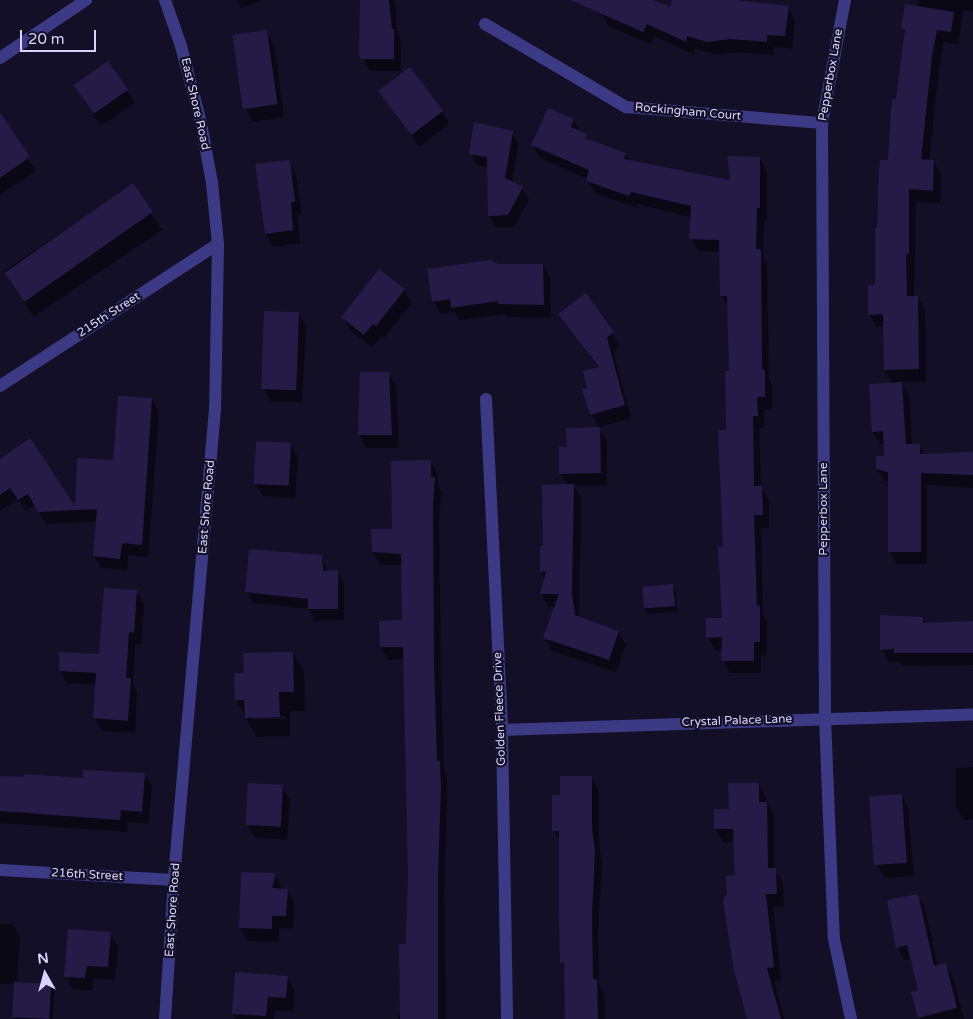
<!DOCTYPE html>
<style>
body{margin:0}
#map{position:relative;width:973px;height:1019px;overflow:hidden;background:#130f26;font-family:"Varela Round",sans-serif}
div>[style]{position:absolute}
[style*='--x']{left:calc(var(--x)*1px);top:calc(var(--y)*1px);width:calc(var(--w)*1px);rotate:calc(var(--a)*1deg)}
.shadow>*{inset:0;background:#0007;transform-origin:0 0}
.building>*{inset:0;background:#241b47;transform-origin:0 0}
.minor>*{height:12px;margin:-6px;padding:0 6px;transform-origin:6px;border-radius:6px;background:#3d3a85}
span{translate:-50% -50%;white-space:nowrap;text-align:center;line-height:1.15;-webkit-text-stroke:4.5px #130f26;paint-order:stroke}
.street-label{font-size:12px;color:#d9d4ff}
.north{position:absolute;left:20px;top:949px;width:50px;height:50px;-webkit-text-stroke:4px #130f26;paint-order:stroke;rotate:353deg;font-size:14px;font-weight:700;line-height:20px;text-align:center;color:#d9d4ff}
.north::after{content:'';display:block;margin:auto;width:18px;height:22px;background:#d9d4ff;clip-path:polygon(50% 0,100% 100%,50% 72%,0 100%)}
.scale{position:absolute;left:20px;top:30px;width:76px;height:22px;box-sizing:border-box;border:2px solid #d9d4ff;border-top:0;padding-left:6px;font-size:15px;line-height:18px;white-space:nowrap;color:#d9d4ff;-webkit-text-stroke:4px #130f26;paint-order:stroke}
</style>
<div id="map">
<div class="shadow">
<i style="clip-path:polygon(237px 0,263px 0,241px 8px)"></i>
<i style="clip-path:polygon(361px 0,394px 0,396px 3px,396px 25px,401px 43px,401px 71px,370px 71px,362px 58px)"></i>
<i style="clip-path:polygon(605px 0,650px 0,671px 8px,673px 0,726px 0,788px 7px,795px 20px,792px 49px,774px 47px,773px 55px,738px 52px,715px 55px,695px 48px,693px 54px,654px 36px,651px 44px,608px 26px,601px 13px)"></i>
<i style="clip-path:polygon(919px 0,973px 0,973px 11px,963px 10px,958px 44px,944px 42px,939px 70px,929px 161px,933px 161px,941px 174px,940px 203px,916px 202px,914px 297px,918px 297px,925px 310px,926px 382px,901px 382px,909px 396px,912px 445px,919px 445px,925px 455px,973px 453px,973px 488px,927px 485px,927px 564px,897px 564px,890px 552px,889px 482px,884px 481px,877px 469px,885px 457px,885px 444px,880px 444px,873px 432px,893px 384px,885px 370px,884px 327px,877px 327px,869px 314px,876px 286px,878px 230px,890px 161px,905px 33px,902px 28px,917px 7px)"></i>
<i style="clip-path:polygon(266px 32px,274px 45px,284px 117px,253px 122px,246px 109px)"></i>
<i style="clip-path:polygon(108px 63px,135px 103px,101px 126px,82px 98px)"></i>
<i style="clip-path:polygon(379px 91px,442px 111px,449px 124px,419px 147px)"></i>
<i style="clip-path:polygon(573px 120px,581px 133px,589px 140px,625px 154px,630px 162px,732px 181px,760px 158px,767px 171px,767px 221px,764px 221px,763px 256px,767px 264px,769px 379px,772px 385px,772px 409px,764px 409px,764px 428px,759px 428px,761px 488px,769px 500px,769px 528px,761px 528px,763px 614px,767px 620px,767px 655px,761px 655px,761px 673px,730px 673px,723px 660px,723px 650px,715px 650px,708px 637px,723px 619px,727px 431px,731px 372px,729px 308px,721px 295px,721px 252px,698px 251px,691px 238px,691px 217px,638px 204px,637px 208px,595px 193px,588px 179px,540px 158px,533px 145px)"></i>
<i style="clip-path:polygon(10px 130px,36px 171px,0 195px,0 137px)"></i>
<i style="clip-path:polygon(512px 133px,518px 144px,512px 183px,522px 188px,529px 199px,514px 227px,496px 227px,490px 216px,488px 167px,477px 165px,471px 153px)"></i>
<i style="clip-path:polygon(289px 161px,296px 174px,302px 215px,297px 215px,300px 243px,273px 247px,266px 234px)"></i>
<i style="left:132px;top:185px;width:54px;height:155px;rotate:56deg"></i>
<i style="clip-path:polygon(499px 265px,543px 265px,550px 278px,551px 318px,507px 317px,505px 314px,460px 320px,455px 312px,441px 314px,433px 301px)"></i>
<i style="clip-path:polygon(404px 290px,412px 303px,384px 338px,381px 336px,372px 347px,350px 330px,343px 317px)"></i>
<i style="clip-path:polygon(585px 295px,620px 346px,613px 351px,631px 418px,599px 427px,591px 414px,589px 389px,599px 369px,560px 314px)"></i>
<i style="clip-path:polygon(298px 313px,306px 326px,302px 402px,271px 402px,264px 389px)"></i>
<i style="clip-path:polygon(388px 373px,396px 386px,399px 448px,366px 448px,359px 435px)"></i>
<i style="clip-path:polygon(152px 399px,159px 411px,148px 557px,128px 555px,127px 570px,101px 568px,94px 556px,97px 521px,46px 524px,35px 505px,26px 511px,18px 499px,0 511px,0 460px,76px 510px,114px 461px)"></i>
<i style="clip-path:polygon(599px 428px,607px 441px,607px 486px,574px 486px,581px 498px,579px 607px,580px 619px,618px 632px,626px 645px,616px 672px,552px 651px,545px 638px,555px 607px,549px 607px,541px 594px,545px 579px,541px 571px,544px 548px,567px 485px,560px 473px,568px 448px)"></i>
<i style="clip-path:polygon(290px 444px,298px 457px,295px 498px,263px 496px,255px 483px)"></i>
<i style="clip-path:polygon(430px 461px,438px 474px,438px 485px,442px 492px,439px 519px,441px 676px,444px 770px,447px 776px,447px 800px,444px 891px,446px 1019px,398px 1019px,398px 1015px,401px 1015px,408px 946px,409px 876px,404px 659px,388px 660px,381px 647px,404px 621px,402px 567px,401px 565px,380px 565px,373px 552px,393px 530px)"></i>
<i style="clip-path:polygon(321px 556px,328px 572px,337px 571px,344px 583px,344px 620px,315px 621px,309px 609px,253px 603px,247px 592px)"></i>
<i style="clip-path:polygon(673px 586px,676px 592px,677px 612px,647px 614px,644px 608px)"></i>
<i style="clip-path:polygon(137px 592px,144px 604px,141px 645px,135px 644px,133px 684px,137px 692px,135px 733px,102px 731px,95px 718px,97px 685px,67px 683px,60px 671px,61px 653px,100px 655px)"></i>
<i style="clip-path:polygon(923px 618px,926px 624px,973px 622px,973px 665px,902px 666px,900px 662px,889px 662px,882px 649px)"></i>
<i style="clip-path:polygon(evenodd,293px 653px,304px 672px,305px 711px,290px 711px,290px 736px,257px 737px,236px 700px,245px 675px,293px 653px,253px 716px,286px 716px,286px 719px,253px 719px,253px 716px)"></i>
<i style="clip-path:polygon(973px 767px,973px 819px,964px 820px,956px 807px,956px 768px)"></i>
<i style="clip-path:polygon(144px 774px,152px 786px,148px 824px,128px 822px,127px 832px,0 823px,0 777px,61px 780px)"></i>
<i style="clip-path:polygon(591px 777px,599px 790px,599px 843px,602px 865px,598px 930px,599px 985px,604px 993px,605px 1019px,567px 1019px,566px 970px,562px 963px,561px 843px,554px 831px,561px 796px)"></i>
<i style="clip-path:polygon(759px 784px,774px 816px,774px 869px,783px 882px,784px 906px,773px 907px,781px 980px,774px 981px,784px 1019px,749px 1019px,735px 842px,723px 842px,715px 829px,730px 810px)"></i>
<i style="clip-path:polygon(282px 787px,290px 800px,287px 840px,254px 837px,247px 824px)"></i>
<i style="clip-path:polygon(901px 795px,908px 808px,914px 876px,885px 878px,877px 865px,871px 798px)"></i>
<i style="clip-path:polygon(275px 874px,282px 890px,287px 890px,294px 903px,293px 929px,279px 928px,279px 942px,248px 941px,241px 928px)"></i>
<i style="clip-path:polygon(917px 895px,925px 908px,938px 966px,945px 964px,953px 977px,964px 1019px,919px 1019px,912px 992px,920px 991px,912px 958px,904px 960px,897px 947px)"></i>
<i style="clip-path:polygon(0 924px,13px 925px,20px 937px,17px 983px,51px 985px,54px 992px,53px 1019px,16px 1019px,14px 1017px,15px 984px,0 984px)"></i>
<i style="clip-path:polygon(110px 934px,118px 946px,115px 980px,93px 978px,92px 991px,73px 989px,66px 976px)"></i>
<i style="clip-path:polygon(287px 977px,294px 990px,293px 1011px,275px 1010px,274px 1019px,236px 1019px,233px 1014px)"></i>
</div>
<div class="building">
<i style="clip-path:polygon(360px 0,389px 0,392px 29px,394px 29px,394px 59px,361px 59px,359px 56px)"></i>
<i style="clip-path:polygon(570px 0,653px 0,670px 7px,672px 0,734px 0,789px 6px,785px 36px,767px 35px,767px 42px,730px 39px,707px 42px,687px 36px,686px 42px,647px 24px,643px 32px)"></i>
<i style="clip-path:polygon(905px 4px,954px 12px,951px 32px,937px 30px,932px 56px,921px 159px,934px 160px,933px 191px,909px 189px,909px 254px,906px 254px,907px 296px,918px 296px,919px 369px,884px 370px,883px 314px,868px 315px,868px 285px,875px 285px,875px 228px,877px 228px,879px 169px,880px 160px,888px 160px,891px 110px,892px 99px,896px 99px,905px 29px,901px 29px)"></i>
<i style="left:267px;top:30px;width:75px;height:35px;rotate:82deg"></i>
<i style="left:108px;top:61px;width:35px;height:42px;rotate:55deg"></i>
<i style="left:410px;top:67px;width:55px;height:40px;rotate:53deg"></i>
<i style="clip-path:polygon(548px 108px,574px 119px,571px 127px,587px 134px,585px 138px,626px 153px,624px 159px,730px 180px,727px 156px,760px 157px,760px 208px,757px 208px,756px 249px,761px 249px,762px 370px,765px 370px,765px 397px,757px 397px,758px 416px,753px 416px,754px 486px,762px 486px,763px 515px,754px 515px,757px 606px,760px 606px,760px 642px,754px 642px,754px 661px,721px 661px,722px 637px,706px 638px,706px 618px,722px 618px,718px 547px,723px 547px,718px 430px,726px 430px,725px 371px,729px 371px,727px 296px,720px 296px,719px 240px,689px 239px,691px 206px,631px 192px,629px 196px,586px 181px,589px 170px,531px 145px)"></i>
<i style="clip-path:polygon(0 112px,30px 157px,0 178px)"></i>
<i style="clip-path:polygon(474px 122px,513px 131px,505px 178px,523px 187px,508px 215px,488px 216px,487px 157px,469px 154px)"></i>
<i style="clip-path:polygon(290px 160px,295px 202px,291px 202px,293px 230px,265px 234px,255px 164px)"></i>
<i style="left:133px;top:183px;width:35px;height:157px;rotate:55deg"></i>
<i style="clip-path:polygon(490px 260px,499px 264px,543px 264px,544px 305px,498px 304px,498px 301px,451px 308px,450px 299px,432px 302px,427px 269px)"></i>
<i style="clip-path:polygon(379px 269px,405px 289px,376px 326px,373px 324px,364px 335px,341px 317px)"></i>
<i style="clip-path:polygon(586px 293px,614px 332px,607px 338px,625px 405px,590px 415px,582px 389px,587px 388px,583px 371px,599px 367px,558px 314px)"></i>
<i style="left:264px;top:311px;width:35px;height:78px;rotate:2deg"></i>
<i style="clip-path:polygon(360px 372px,389px 372px,392px 435px,358px 435px)"></i>
<i style="clip-path:polygon(902px 382px,906px 444px,920px 444px,920px 454px,973px 452px,973px 475px,921px 473px,921px 552px,888px 552px,888px 472px,876px 469px,876px 456px,884px 456px,883px 431px,872px 432px,869px 384px)"></i>
<i style="clip-path:polygon(118px 396px,152px 398px,142px 545px,122px 543px,120px 559px,93px 556px,97px 509px,38px 512px,28px 494px,18px 500px,10px 488px,0 495px,0 459px,30px 438px,75px 506px,77px 458px,113px 460px)"></i>
<i style="clip-path:polygon(600px 427px,601px 473px,559px 474px,559px 447px,567px 447px,566px 428px)"></i>
<i style="left:256px;top:441px;width:35px;height:43px;rotate:3deg"></i>
<i style="clip-path:polygon(431px 460px,431px 477px,435px 477px,433px 505px,434px 662px,437px 761px,440px 761px,441px 786px,438px 877px,438px 1019px,400px 1019px,399px 944px,406px 944px,408px 876px,403px 647px,380px 647px,379px 621px,402px 620px,401px 554px,372px 552px,371px 529px,392px 529px,391px 461px)"></i>
<i style="clip-path:polygon(574px 484px,572px 593px,575px 615px,619px 631px,609px 660px,543px 638px,559px 594px,540px 594px,546px 571px,540px 572px,540px 546px,543px 546px,542px 485px)"></i>
<i style="clip-path:polygon(249px 549px,322px 555px,323px 571px,338px 570px,338px 609px,308px 609px,308px 599px,245px 592px)"></i>
<i style="left:673px;top:584px;width:22px;height:31px;rotate:85deg"></i>
<i style="clip-path:polygon(104px 588px,137px 590px,134px 633px,129px 632px,126px 678px,131px 678px,128px 721px,93px 718px,96px 673px,59px 671px,59px 652px,99px 654px)"></i>
<i style="clip-path:polygon(880px 615px,923px 617px,923px 623px,973px 621px,973px 653px,894px 653px,894px 649px,880px 650px)"></i>
<i style="clip-path:polygon(293px 652px,294px 692px,279px 692px,280px 717px,245px 718px,244px 700px,235px 700px,234px 673px,244px 673px,243px 653px)"></i>
<i style="clip-path:polygon(83px 770px,145px 773px,142px 812px,121px 810px,120px 820px,0 811px,0 776px,24px 777px,24px 774px,83px 778px)"></i>
<i style="clip-path:polygon(560px 776px,592px 776px,592px 829px,595px 851px,592px 916px,593px 979px,597px 979px,598px 1019px,565px 1019px,564px 963px,560px 963px,559px 915px,559px 831px,552px 831px,552px 795px,560px 795px)"></i>
<i style="left:248px;top:783px;width:35px;height:42px;rotate:3deg"></i>
<i style="clip-path:polygon(728px 783px,759px 783px,759px 802px,767px 802px,768px 868px,776px 868px,777px 894px,766px 894px,774px 967px,767px 968px,781px 1019px,747px 1019px,733px 966px,723px 900px,727px 894px,726px 876px,735px 875px,733px 829px,714px 829px,714px 809px,729px 809px)"></i>
<i style="left:902px;top:794px;width:69px;height:33px;rotate:86deg"></i>
<i style="clip-path:polygon(241px 872px,276px 873px,272px 888px,288px 889px,286px 916px,272px 916px,272px 929px,239px 928px)"></i>
<i style="clip-path:polygon(918px 894px,934px 966px,946px 963px,957px 1008px,918px 1018px,911px 992px,918px 990px,907px 945px,896px 948px,887px 900px)"></i>
<i style="clip-path:polygon(68px 929px,111px 932px,108px 967px,87px 966px,85px 978px,64px 977px)"></i>
<i style="clip-path:polygon(235px 972px,288px 976px,286px 998px,268px 997px,266px 1016px,232px 1014px)"></i>
<i style="left:14px;top:982px;width:37px;height:35px;rotate:3deg"></i>
</div>
<div class="minor">
<i style="--x:165;--y:0;--w:49;--a:70.8"></i>
<i style="--x:181;--y:46;--w:80;--a:75.4"></i>
<i style="--x:201;--y:123;--w:61;--a:79.6"></i>
<i style="--x:212;--y:183;--w:61;--a:84.4"></i>
<i style="--x:218;--y:244;--w:165;--a:91"></i>
<i style="--x:215;--y:409;--w:473;--a:95"></i>
<i style="--x:174;--y:880;--w:139;--a:93.7"></i>
<i style="--x:845;--y:0;--w:125;--a:100.6"></i>
<i style="--x:822;--y:123;--w:595;--a:89.71"></i>
<i style="--x:825;--y:718;--w:221;--a:87.7"></i>
<i style="--x:834;--y:939;--w:82;--a:78"></i>
<i style="--x:485;--y:24;--w:164;--a:30.5"></i>
<i style="--x:626;--y:107;--w:197;--a:4.7"></i>
<i style="--x:0;--y:58;--w:104;--a:-34"></i>
<i style="--x:0;--y:386;--w:260;--a:-33.1"></i>
<i style="--x:486;--y:399;--w:331;--a:87.2"></i>
<i style="--x:502;--y:730;--w:289;--a:89"></i>
<i style="--x:502;--y:730;--w:471;--a:-1.9"></i>
<i style="--x:0;--y:870;--w:174;--a:3.3"></i>
</div>
<div class="street-label">
<span style="left:831px;top:75px;rotate:-80deg">Pepperbox Lane</span>
<span style="left:195px;top:104px;rotate:77deg">East Shore Road</span>
<span style="left:688px;top:112px;rotate:5deg">Rockingham Court</span>
<span style="left:109px;top:315px;rotate:-33deg">215th Street</span>
<span style="left:207px;top:507px;rotate:-85deg">East Shore Road</span>
<span style="left:824px;top:509px;rotate:-90deg">Pepperbox Lane</span>
<span style="left:500px;top:709px;rotate:-92deg">Golden Fleece Drive</span>
<span style="left:737px;top:721px;rotate:-2deg">Crystal Palace Lane</span>
<span style="left:87px;top:875px;rotate:3deg">216th Street</span>
<span style="left:173px;top:910px;rotate:-86deg">East Shore Road</span>
</div>
<div class="north">N</div>
<div class="scale">20 m</div>
</div>
